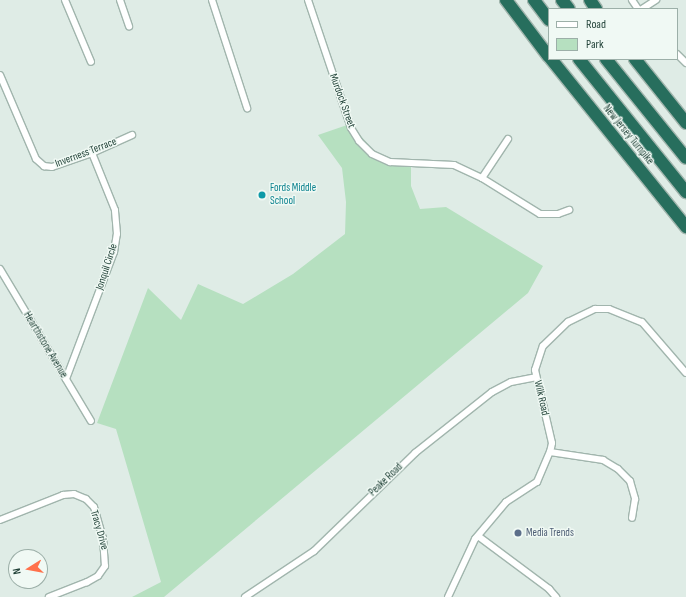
<!DOCTYPE html>
<style>
body{margin:0}
#map{position:relative;width:686px;height:597px;overflow:hidden;background:#dfece6;font-family:"Sofia Sans Condensed",sans-serif}
div>[style]{position:absolute}
[style*='--x']{left:calc(var(--x)*1px);top:calc(var(--y)*1px);width:calc(var(--w)*1px);rotate:calc(var(--a)*1deg)}
.green>*{inset:0;background:#b6e0c0}
.roads{filter:drop-shadow(1px 0 #a1b5ad) drop-shadow(-1px 0 #a1b5ad) drop-shadow(0 1px #a1b5ad) drop-shadow(0 -1px #a1b5ad)}
.minor>*{height:6px;margin:-3px;padding:0 3px;transform-origin:3px;border-radius:3px;background:#fff}
.motorway>*{height:12px;margin:-6px;padding:0 6px;transform-origin:6px;border-radius:6px;background:#276e5d}
.dots>*{width:11px;height:11px;translate:-50% -50%;box-sizing:border-box;border:2px solid #f0f9f4;border-radius:50%}
span{translate:-50% -50%;white-space:nowrap;text-align:center;line-height:1.15;-webkit-text-stroke:3px #f0f9f4;paint-order:stroke}
.street-label{font-size:11px;color:#1e3f35}
.culture-label{font-size:11px;color:#0d838f}
.left{translate:0 -50%;text-align:left}
.service-label{font-size:11px;color:#4e5e75}
.legend{position:absolute;left:548px;top:8px;width:130px;height:52px;box-sizing:border-box;background:#f0f9f4;border:1px solid #9cafa8;margin:0;padding:5px 7px;list-style:none;font-size:12px;color:#1e3f35}
.legend li{display:flex;align-items:center;gap:8px;height:20px}
.legend b{width:20px;border:1px solid #9cafa8}
.north{position:absolute;left:8px;top:549px;width:40px;height:40px;box-sizing:border-box;background:#f0f9f4;border:1px solid #9cafa8;border-radius:50%;rotate:259deg;font-size:11px;font-weight:700;line-height:16px;text-align:center;color:#1e3f35}
.north::after{content:'';display:block;margin:auto;width:14px;height:18px;background:#ff714b;clip-path:polygon(50% 0,100% 100%,50% 72%,0 100%)}
</style>
<div id="map">
<div class="green">
<i style="clip-path:polygon(350px 124px,379px 156px,411px 162px,411px 186px,420px 209px,446px 207px,543px 266px,528px 293px,164px 597px,132px 597px,161px 582px,116px 429px,97px 423px,148px 288px,181px 320px,198px 284px,243px 304px,293px 274px,345px 234px,346px 202px,342px 168px,318px 135px)"></i>
</div>
<div class="roads">
<div class="minor">
<i style="--x:65;--y:0;--w:67;--a:67.2"></i>
<i style="--x:120;--y:0;--w:28;--a:71"></i>
<i style="--x:212;--y:0;--w:114;--a:72"></i>
<i style="--x:308;--y:0;--w:135;--a:71.4"></i>
<i style="--x:351;--y:128;--w:15;--a:58"></i>
<i style="--x:359;--y:141;--w:18;--a:45"></i>
<i style="--x:372;--y:154;--w:20;--a:24"></i>
<i style="--x:390;--y:162;--w:64;--a:2.7"></i>
<i style="--x:454;--y:165;--w:31;--a:25"></i>
<i style="--x:482;--y:178;--w:68;--a:31.8"></i>
<i style="--x:540;--y:214;--w:18;--a:0"></i>
<i style="--x:558;--y:214;--w:12;--a:-20"></i>
<i style="--x:632;--y:0;--w:11;--a:56"></i>
<i style="--x:642;--y:9;--w:17;--a:-33"></i>
<i style="--x:677;--y:54;--w:13;--a:45"></i>
<i style="--x:0;--y:75;--w:91;--a:66.8"></i>
<i style="--x:36;--y:159;--w:11;--a:41"></i>
<i style="--x:44;--y:166;--w:8;--a:7"></i>
<i style="--x:52;--y:167;--w:42;--a:-19.3"></i>
<i style="--x:92;--y:153;--w:44;--a:-24.2"></i>
<i style="--x:482;--y:178;--w:47;--a:-56.3"></i>
<i style="--x:0;--y:269;--w:177;--a:59.1"></i>
<i style="--x:66;--y:379;--w:136;--a:-69.3"></i>
<i style="--x:114;--y:252;--w:18;--a:-81"></i>
<i style="--x:117;--y:234;--w:24;--a:-95"></i>
<i style="--x:115;--y:210;--w:61;--a:-112"></i>
<i style="--x:550;--y:452;--w:54;--a:8.6"></i>
<i style="--x:603;--y:460;--w:17;--a:31"></i>
<i style="--x:618;--y:469;--w:17;--a:45"></i>
<i style="--x:630;--y:481;--w:19;--a:74"></i>
<i style="--x:635;--y:499;--w:19;--a:99"></i>
<i style="--x:0;--y:520;--w:68;--a:-21.6"></i>
<i style="--x:63;--y:495;--w:11;--a:-5"></i>
<i style="--x:74;--y:494;--w:13;--a:23"></i>
<i style="--x:86;--y:499;--w:11;--a:45"></i>
<i style="--x:94;--y:507;--w:32;--a:74"></i>
<i style="--x:103;--y:538;--w:28;--a:86"></i>
<i style="--x:105;--y:566;--w:12;--a:125"></i>
<i style="--x:98;--y:576;--w:13;--a:151"></i>
<i style="--x:87;--y:582;--w:41;--a:158.5"></i>
<i style="--x:478;--y:536;--w:89;--a:36.7"></i>
<i style="--x:549;--y:589;--w:11;--a:49"></i>
<i style="--x:245;--y:597;--w:83;--a:-33.7"></i>
<i style="--x:314;--y:551;--w:141;--a:-44.1"></i>
<i style="--x:415;--y:453;--w:98;--a:-38.4"></i>
<i style="--x:492;--y:392;--w:21;--a:-28"></i>
<i style="--x:511;--y:382;--w:25;--a:-11"></i>
<i style="--x:448;--y:597;--w:64;--a:-65"></i>
<i style="--x:475;--y:539;--w:48;--a:-50"></i>
<i style="--x:506;--y:502;--w:37;--a:-33"></i>
<i style="--x:537;--y:482;--w:33;--a:-67"></i>
<i style="--x:550;--y:452;--w:9;--a:-77"></i>
<i style="--x:552;--y:443;--w:75;--a:-103.1"></i>
<i style="--x:535;--y:370;--w:25;--a:-72"></i>
<i style="--x:543;--y:346;--w:35;--a:-44"></i>
<i style="--x:568;--y:322;--w:30;--a:-26"></i>
<i style="--x:595;--y:309;--w:14;--a:0"></i>
<i style="--x:609;--y:309;--w:35;--a:22"></i>
<i style="--x:642;--y:322;--w:67;--a:49.2"></i>
</div>
<div class="motorway">
<i style="--x:506;--y:0;--w:71;--a:53"></i>
<i style="--x:534;--y:0;--w:25;--a:53"></i>
<i style="--x:562;--y:0;--w:11;--a:52"></i>
<i style="--x:590;--y:0;--w:11;--a:56"></i>
<i style="--x:551;--y:59;--w:216;--a:51.2"></i>
<i style="--x:579;--y:59;--w:171;--a:51.2"></i>
<i style="--x:606;--y:59;--w:127;--a:51.1"></i>
<i style="--x:635;--y:59;--w:82;--a:51.4"></i>
</div>
</div>
<div class="dots">
<i style="left:262px;top:195px;background:#0f9aa8"></i>
<i style="left:518px;top:533px;background:#5c6f8a"></i>
</div>
<div class="street-label">
<span style="left:342px;top:101px;rotate:70deg">Murdock Street</span>
<span style="left:628px;top:135px;rotate:51deg">New Jersey Turnpike</span>
<span style="left:86px;top:153px;rotate:-21deg">Inverness Terrace</span>
<span style="left:107px;top:267px;rotate:-72deg">Jonquil Circle</span>
<span style="left:45px;top:345px;rotate:59deg">Hearthstone Avenue</span>
<span style="left:541px;top:398px;rotate:77deg">Wilk Road</span>
<span style="left:386px;top:480px;rotate:-44deg">Peake Road</span>
<span style="left:99px;top:530px;rotate:74deg">Tracy Drive</span>
</div>
<div class="culture-label">
<span class="left" style="left:270px;top:195px">Fords Middle<br>School</span>
</div>
<div class="service-label">
<span class="left" style="left:526px;top:533px">Media Trends</span>
</div>
<ul class="legend">
<li><b style="height:5px;background:#fff"></b>Road</li>
<li><b style="height:11px;background:#b6e0c0"></b>Park</li>
</ul>
<div class="north">N</div>
</div>
